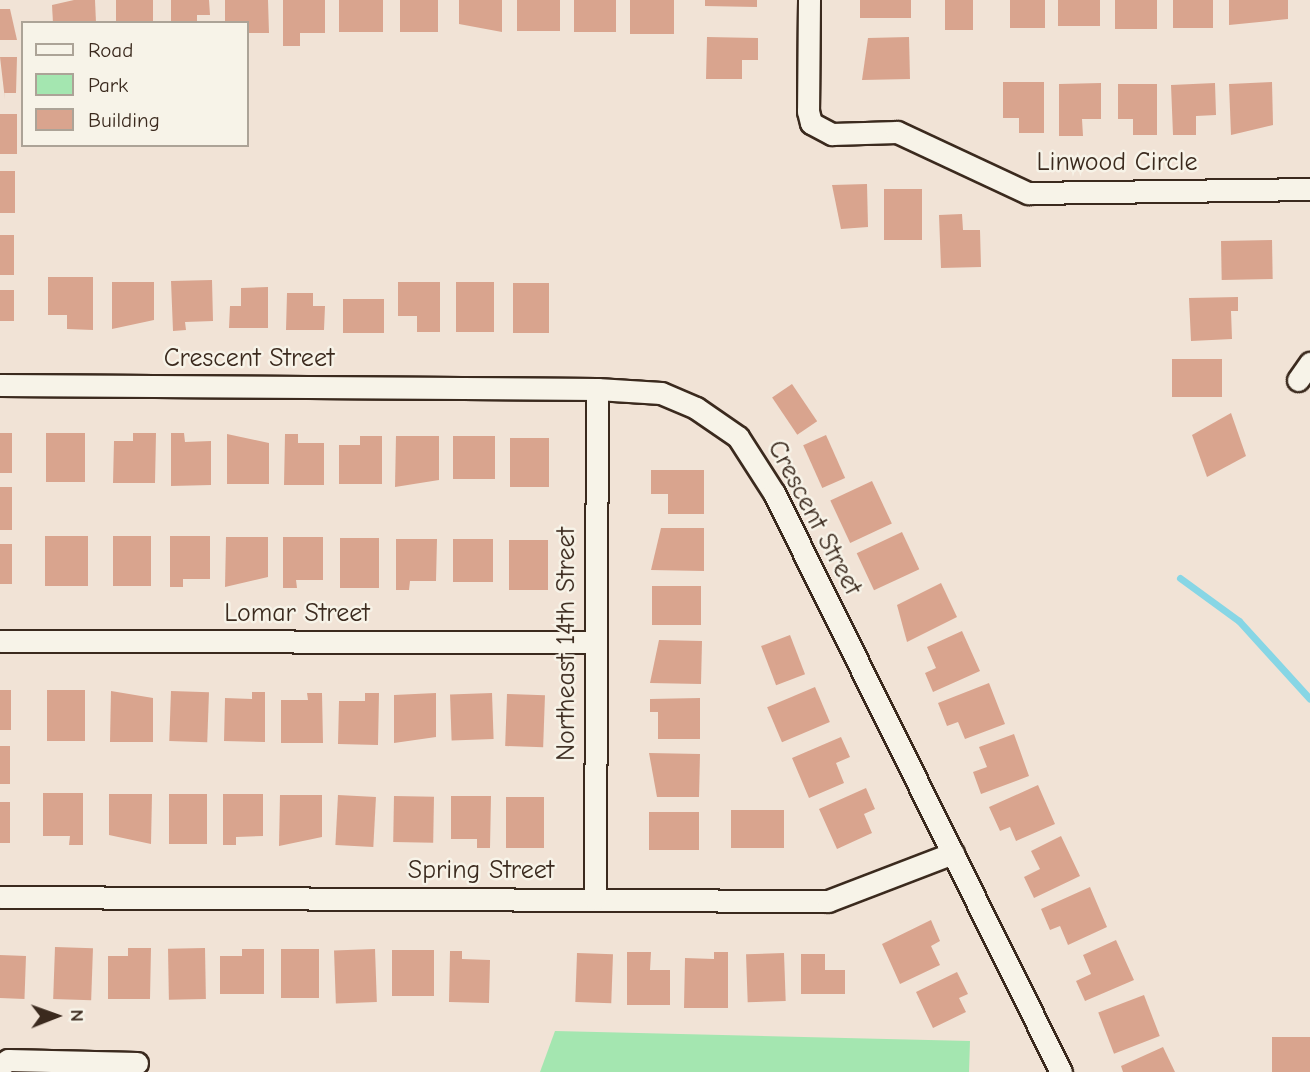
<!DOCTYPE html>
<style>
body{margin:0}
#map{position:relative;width:1310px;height:1072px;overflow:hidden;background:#f1e3d6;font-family:"Comic Neue",sans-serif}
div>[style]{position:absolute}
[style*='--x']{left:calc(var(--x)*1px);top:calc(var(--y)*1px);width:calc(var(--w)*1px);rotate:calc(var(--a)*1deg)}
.green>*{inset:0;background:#a4e6b0}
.stream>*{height:7px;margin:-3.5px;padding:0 3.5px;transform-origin:3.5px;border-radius:3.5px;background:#87d6e5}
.building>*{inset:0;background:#d9a48e;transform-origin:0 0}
.roads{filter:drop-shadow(2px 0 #3b2a1e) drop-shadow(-2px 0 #3b2a1e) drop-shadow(0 2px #3b2a1e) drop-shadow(0 -2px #3b2a1e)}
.minor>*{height:21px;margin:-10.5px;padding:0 10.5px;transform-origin:10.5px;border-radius:10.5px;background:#f7f3e8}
span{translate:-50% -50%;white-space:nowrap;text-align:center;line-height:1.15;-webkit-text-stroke:5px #f7f3e8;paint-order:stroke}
.street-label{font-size:26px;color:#3b2a1e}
.legend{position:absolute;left:21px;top:21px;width:228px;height:126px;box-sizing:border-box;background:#f7f3e8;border:2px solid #aca397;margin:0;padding:9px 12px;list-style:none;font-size:21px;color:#3b2a1e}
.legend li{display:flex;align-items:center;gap:14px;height:35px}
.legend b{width:35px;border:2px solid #aca397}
.north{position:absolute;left:21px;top:981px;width:70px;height:70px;-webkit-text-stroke:5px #f7f3e8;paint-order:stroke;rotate:89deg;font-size:19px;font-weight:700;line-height:28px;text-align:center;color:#3b2a1e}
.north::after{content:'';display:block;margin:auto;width:24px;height:32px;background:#3b2a1e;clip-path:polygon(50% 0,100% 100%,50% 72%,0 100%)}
</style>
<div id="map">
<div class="green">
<i style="clip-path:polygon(555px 1031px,970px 1041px,969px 1072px,540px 1072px)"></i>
</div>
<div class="stream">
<i style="--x:1180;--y:578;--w:73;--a:36.1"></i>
<i style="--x:1239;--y:621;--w:105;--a:47.7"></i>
</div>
<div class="building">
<i style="clip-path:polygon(74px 0,95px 0,96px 23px,53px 23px,52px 5px)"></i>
<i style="left:116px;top:0;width:37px;height:23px"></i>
<i style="clip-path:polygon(171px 0,209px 0,210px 15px,197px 15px,197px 23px,171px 23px)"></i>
<i style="clip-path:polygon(225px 0,268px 0,269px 33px,247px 33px,247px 23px,225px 23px)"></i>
<i style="clip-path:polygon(283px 0,325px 0,325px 33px,300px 33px,300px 46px,283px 46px)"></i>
<i style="left:339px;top:0;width:44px;height:32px"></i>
<i style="left:400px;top:0;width:38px;height:32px"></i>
<i style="clip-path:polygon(459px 0,502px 0,502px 32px,459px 24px)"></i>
<i style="left:517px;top:0;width:43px;height:31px"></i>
<i style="left:574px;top:0;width:42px;height:32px"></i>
<i style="left:630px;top:0;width:44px;height:34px"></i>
<i style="clip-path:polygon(705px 0,757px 0,757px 7px,705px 6px)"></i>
<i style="left:860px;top:0;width:51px;height:18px"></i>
<i style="left:945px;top:0;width:28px;height:30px"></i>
<i style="left:1045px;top:0;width:28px;height:35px;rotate:90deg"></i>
<i style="left:1058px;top:0;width:42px;height:26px"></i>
<i style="left:1115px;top:0;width:42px;height:29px"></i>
<i style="left:1173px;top:0;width:40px;height:28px"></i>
<i style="clip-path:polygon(1229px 0,1288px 0,1288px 19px,1229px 25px)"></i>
<i style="clip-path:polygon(0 9px,10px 9px,17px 40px,0 40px)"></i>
<i style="clip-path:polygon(707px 37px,758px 38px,758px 60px,742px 60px,742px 79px,706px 79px)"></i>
<i style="clip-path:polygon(909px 37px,910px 79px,862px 80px,868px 38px)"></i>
<i style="clip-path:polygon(0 57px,17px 57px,16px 93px,4px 93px,5px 100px)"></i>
<i style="clip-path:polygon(1003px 82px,1044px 82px,1044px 133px,1019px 133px,1019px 118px,1003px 118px)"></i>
<i style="clip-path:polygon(1272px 82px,1273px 125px,1231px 135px,1229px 84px)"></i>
<i style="clip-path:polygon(1101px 83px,1101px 119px,1082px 119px,1083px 136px,1059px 136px,1059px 84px)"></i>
<i style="clip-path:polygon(1215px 83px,1216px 115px,1196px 116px,1196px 135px,1173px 135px,1171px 85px)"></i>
<i style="clip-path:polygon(1118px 84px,1157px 84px,1157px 135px,1133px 135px,1133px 119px,1118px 119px)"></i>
<i style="left:0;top:114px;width:17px;height:40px"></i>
<i style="left:0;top:171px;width:15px;height:42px"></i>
<i style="clip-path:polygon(867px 184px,868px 227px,841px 229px,832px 185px)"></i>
<i style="left:884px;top:189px;width:38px;height:51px"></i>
<i style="clip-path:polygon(962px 214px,963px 230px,980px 230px,981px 267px,941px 268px,939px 215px)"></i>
<i style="left:0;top:235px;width:14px;height:40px"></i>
<i style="left:1272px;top:240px;width:39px;height:51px;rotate:89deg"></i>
<i style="clip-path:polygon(48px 277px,93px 277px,93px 330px,67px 329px,67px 315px,48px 315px)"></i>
<i style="clip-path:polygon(212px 280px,213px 321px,185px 322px,186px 330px,173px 331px,171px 281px)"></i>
<i style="clip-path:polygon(112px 282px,154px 282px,154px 320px,112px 329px)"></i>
<i style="clip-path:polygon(398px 282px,440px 282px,440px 332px,417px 332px,417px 316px,398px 316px)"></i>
<i style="left:456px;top:282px;width:38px;height:50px"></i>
<i style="left:513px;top:283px;width:36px;height:50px"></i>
<i style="clip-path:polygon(268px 287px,268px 328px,229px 328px,230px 306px,241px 306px,241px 288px)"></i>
<i style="left:0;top:290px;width:14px;height:31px"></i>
<i style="clip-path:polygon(287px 293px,313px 293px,313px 306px,325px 306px,324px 330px,286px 330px)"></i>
<i style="clip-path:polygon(1238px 297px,1238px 311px,1231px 311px,1232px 339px,1191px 341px,1189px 298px)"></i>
<i style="left:343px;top:299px;width:41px;height:34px"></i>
<i style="left:1172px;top:359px;width:50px;height:38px"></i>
<i style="left:792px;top:384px;width:45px;height:24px;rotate:56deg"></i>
<i style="clip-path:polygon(1231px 413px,1246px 456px,1207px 477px,1192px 435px)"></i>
<i style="left:0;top:433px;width:12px;height:40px"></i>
<i style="left:46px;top:433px;width:39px;height:49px"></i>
<i style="clip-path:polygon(133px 433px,156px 433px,155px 483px,113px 483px,114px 441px,133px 441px)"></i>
<i style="clip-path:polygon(171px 433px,184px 433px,185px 442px,211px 441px,211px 485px,171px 486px)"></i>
<i style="clip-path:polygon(227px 434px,269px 443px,269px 484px,227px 484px)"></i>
<i style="clip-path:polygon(285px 434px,298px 434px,298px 443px,324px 443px,324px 485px,284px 485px)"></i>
<i style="left:826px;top:435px;width:47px;height:25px;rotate:66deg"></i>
<i style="clip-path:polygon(360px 436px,382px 436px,382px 484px,339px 484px,339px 445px,360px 445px)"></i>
<i style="clip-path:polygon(396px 436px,439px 436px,439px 480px,395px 487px)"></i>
<i style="left:495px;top:436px;width:43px;height:42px;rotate:90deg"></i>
<i style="left:510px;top:438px;width:39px;height:49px"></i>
<i style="clip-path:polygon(651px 470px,704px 470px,704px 514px,668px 514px,668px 494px,651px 494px)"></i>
<i style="left:872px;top:481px;width:47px;height:46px;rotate:65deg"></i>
<i style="left:0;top:487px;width:12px;height:43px"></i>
<i style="clip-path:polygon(661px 528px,704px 528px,704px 571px,651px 570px)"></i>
<i style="left:902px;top:532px;width:41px;height:50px;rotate:65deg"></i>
<i style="left:45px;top:536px;width:43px;height:50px"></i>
<i style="left:113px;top:536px;width:38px;height:50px"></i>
<i style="clip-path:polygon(170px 536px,210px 536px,210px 579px,183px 579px,183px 587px,170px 587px)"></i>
<i style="clip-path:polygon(226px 537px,268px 537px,268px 577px,225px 587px)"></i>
<i style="clip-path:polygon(283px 537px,323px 537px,323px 580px,296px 580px,297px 588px,283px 588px)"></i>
<i style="left:340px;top:538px;width:39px;height:50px"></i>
<i style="clip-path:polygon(396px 539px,437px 539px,436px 581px,410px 581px,409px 590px,396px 590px)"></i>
<i style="left:453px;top:539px;width:40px;height:43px"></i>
<i style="left:509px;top:540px;width:39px;height:50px"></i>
<i style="left:0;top:544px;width:12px;height:40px"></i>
<i style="clip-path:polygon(941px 583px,957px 617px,907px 642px,897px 605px)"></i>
<i style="left:652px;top:586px;width:49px;height:39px"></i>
<i style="clip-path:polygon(962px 631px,980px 671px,933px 692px,925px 673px,936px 668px,927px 647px)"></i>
<i style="left:790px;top:635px;width:42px;height:31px;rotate:69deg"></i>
<i style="clip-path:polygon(659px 640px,702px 641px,701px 684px,650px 683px)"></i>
<i style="clip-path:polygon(989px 683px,1005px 724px,965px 739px,958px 722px,947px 726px,938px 703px)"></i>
<i style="left:815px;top:687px;width:38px;height:52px;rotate:67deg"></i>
<i style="left:0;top:690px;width:11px;height:40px"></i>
<i style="left:47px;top:690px;width:38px;height:51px"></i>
<i style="clip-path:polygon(111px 691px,153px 698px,153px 742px,110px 742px)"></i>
<i style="left:171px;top:691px;width:38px;height:50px;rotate:2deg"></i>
<i style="clip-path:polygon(252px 692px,265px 692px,265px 742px,224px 741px,225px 698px,252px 699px)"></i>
<i style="clip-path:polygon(307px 693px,322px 693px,323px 743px,281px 743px,281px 700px,308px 700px)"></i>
<i style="clip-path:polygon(365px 693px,379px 693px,378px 745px,338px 744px,339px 701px,365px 701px)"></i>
<i style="clip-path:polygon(436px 693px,436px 737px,394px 743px,394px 695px)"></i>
<i style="left:492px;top:693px;width:46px;height:42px;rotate:88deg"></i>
<i style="left:507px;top:694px;width:38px;height:52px;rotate:2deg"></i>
<i style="clip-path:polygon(700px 698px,700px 739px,658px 739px,658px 712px,650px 712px,650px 699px)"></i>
<i style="clip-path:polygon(1014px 734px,1029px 776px,981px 794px,973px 772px,987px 767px,979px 747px)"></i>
<i style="clip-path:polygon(841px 737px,850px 757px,836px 763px,844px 783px,809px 798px,792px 758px)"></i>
<i style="left:0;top:746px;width:10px;height:38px"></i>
<i style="clip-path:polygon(649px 753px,700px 754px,699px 797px,657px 797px)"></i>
<i style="clip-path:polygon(1038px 785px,1055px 824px,1016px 841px,1010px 827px,1000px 831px,989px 807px)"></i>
<i style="clip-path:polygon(866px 788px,875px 809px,864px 814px,872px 833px,837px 849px,819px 809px)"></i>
<i style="clip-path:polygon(43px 793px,83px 793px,83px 845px,69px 845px,70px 836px,43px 836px)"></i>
<i style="clip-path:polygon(109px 794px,152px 794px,151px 844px,109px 835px)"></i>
<i style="left:169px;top:794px;width:38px;height:50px"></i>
<i style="clip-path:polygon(223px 794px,263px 794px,263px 836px,236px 837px,236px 845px,223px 845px)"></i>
<i style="clip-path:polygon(280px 795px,322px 795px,322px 837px,279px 846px)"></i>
<i style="left:338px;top:795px;width:38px;height:50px;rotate:3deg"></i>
<i style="left:394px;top:796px;width:40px;height:46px;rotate:1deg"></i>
<i style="clip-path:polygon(451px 796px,491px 796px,490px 848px,477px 848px,477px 839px,451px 839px)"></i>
<i style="left:506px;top:797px;width:38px;height:51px"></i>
<i style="left:0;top:802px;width:10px;height:41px"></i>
<i style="left:731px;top:810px;width:53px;height:38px"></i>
<i style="left:649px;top:812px;width:50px;height:38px"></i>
<i style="clip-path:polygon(1061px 836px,1080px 876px,1034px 898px,1024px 877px,1040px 869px,1031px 851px)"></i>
<i style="clip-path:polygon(1090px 887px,1107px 927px,1068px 945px,1060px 926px,1050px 930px,1041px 909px)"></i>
<i style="clip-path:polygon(931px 920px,940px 941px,931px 946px,940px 965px,900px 984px,882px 944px)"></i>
<i style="clip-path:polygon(1116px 940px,1134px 980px,1085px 1001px,1076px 981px,1091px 974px,1083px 955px)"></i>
<i style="left:55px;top:947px;width:38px;height:52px;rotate:2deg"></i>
<i style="clip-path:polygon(128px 948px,151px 948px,150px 999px,108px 999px,108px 956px,128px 956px)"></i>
<i style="left:205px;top:948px;width:51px;height:37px;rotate:89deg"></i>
<i style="clip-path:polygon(242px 949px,264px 949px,264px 994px,220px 994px,220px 956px,242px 956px)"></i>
<i style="left:281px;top:949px;width:38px;height:49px"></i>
<i style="left:375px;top:949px;width:53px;height:41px;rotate:88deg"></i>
<i style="left:434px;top:950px;width:46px;height:42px;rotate:90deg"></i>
<i style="clip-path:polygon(450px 951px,462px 951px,462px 959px,490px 960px,489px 1003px,449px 1002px)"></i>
<i style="clip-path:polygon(627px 952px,651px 952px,650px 970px,670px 970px,670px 1005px,627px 1005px)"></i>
<i style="clip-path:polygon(714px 952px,728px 952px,728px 1008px,684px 1008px,685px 958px,714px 959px)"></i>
<i style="left:577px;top:953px;width:36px;height:49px;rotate:2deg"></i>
<i style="left:784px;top:953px;width:48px;height:38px;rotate:88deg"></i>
<i style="clip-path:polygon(801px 954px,825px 954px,825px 970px,845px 970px,845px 994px,801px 994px)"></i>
<i style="left:0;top:955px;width:26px;height:43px;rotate:2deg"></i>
<i style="clip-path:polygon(957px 972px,968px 994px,959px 998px,966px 1012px,933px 1028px,916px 992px)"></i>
<i style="left:1144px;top:995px;width:44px;height:49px;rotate:69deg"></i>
<i style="left:1272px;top:1037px;width:38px;height:35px"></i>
<i style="clip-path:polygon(1163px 1047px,1175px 1072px,1123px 1072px,1121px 1066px)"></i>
</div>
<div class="roads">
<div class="minor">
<i style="--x:809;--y:0;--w:111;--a:90.5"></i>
<i style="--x:808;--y:111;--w:12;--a:76"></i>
<i style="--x:811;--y:123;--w:24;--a:28"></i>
<i style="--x:832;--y:134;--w:65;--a:-1.8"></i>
<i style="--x:897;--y:132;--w:145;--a:25"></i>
<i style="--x:1028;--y:193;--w:282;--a:-0.8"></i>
<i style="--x:1298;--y:380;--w:21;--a:-55"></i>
<i style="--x:0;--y:385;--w:597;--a:0.38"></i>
<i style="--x:597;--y:389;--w:64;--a:3.6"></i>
<i style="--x:661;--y:393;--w:38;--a:23"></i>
<i style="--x:696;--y:408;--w:51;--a:34.6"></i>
<i style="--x:738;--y:437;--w:67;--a:57.3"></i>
<i style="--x:774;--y:493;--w:646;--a:63.63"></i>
<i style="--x:0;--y:641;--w:594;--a:0.1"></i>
<i style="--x:0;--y:897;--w:828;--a:0.28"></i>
<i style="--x:828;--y:901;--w:134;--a:-21"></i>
<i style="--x:595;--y:899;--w:510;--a:-89.78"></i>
<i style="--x:0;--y:1066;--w:10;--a:-37"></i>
<i style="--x:8;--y:1060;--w:129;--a:1.3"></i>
</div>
</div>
<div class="street-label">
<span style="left:1117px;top:163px">Linwood Circle</span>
<span style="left:249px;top:359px">Crescent Street</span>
<span style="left:814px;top:518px;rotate:62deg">Crescent Street</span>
<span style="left:297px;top:614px">Lomar Street</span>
<span style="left:567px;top:644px;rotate:-90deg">Northeast 14th Street</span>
<span style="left:481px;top:871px">Spring Street</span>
</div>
<ul class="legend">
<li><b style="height:9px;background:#f7f3e8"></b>Road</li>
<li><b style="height:19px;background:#a4e6b0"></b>Park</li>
<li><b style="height:19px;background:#d9a48e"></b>Building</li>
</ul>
<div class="north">N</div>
</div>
